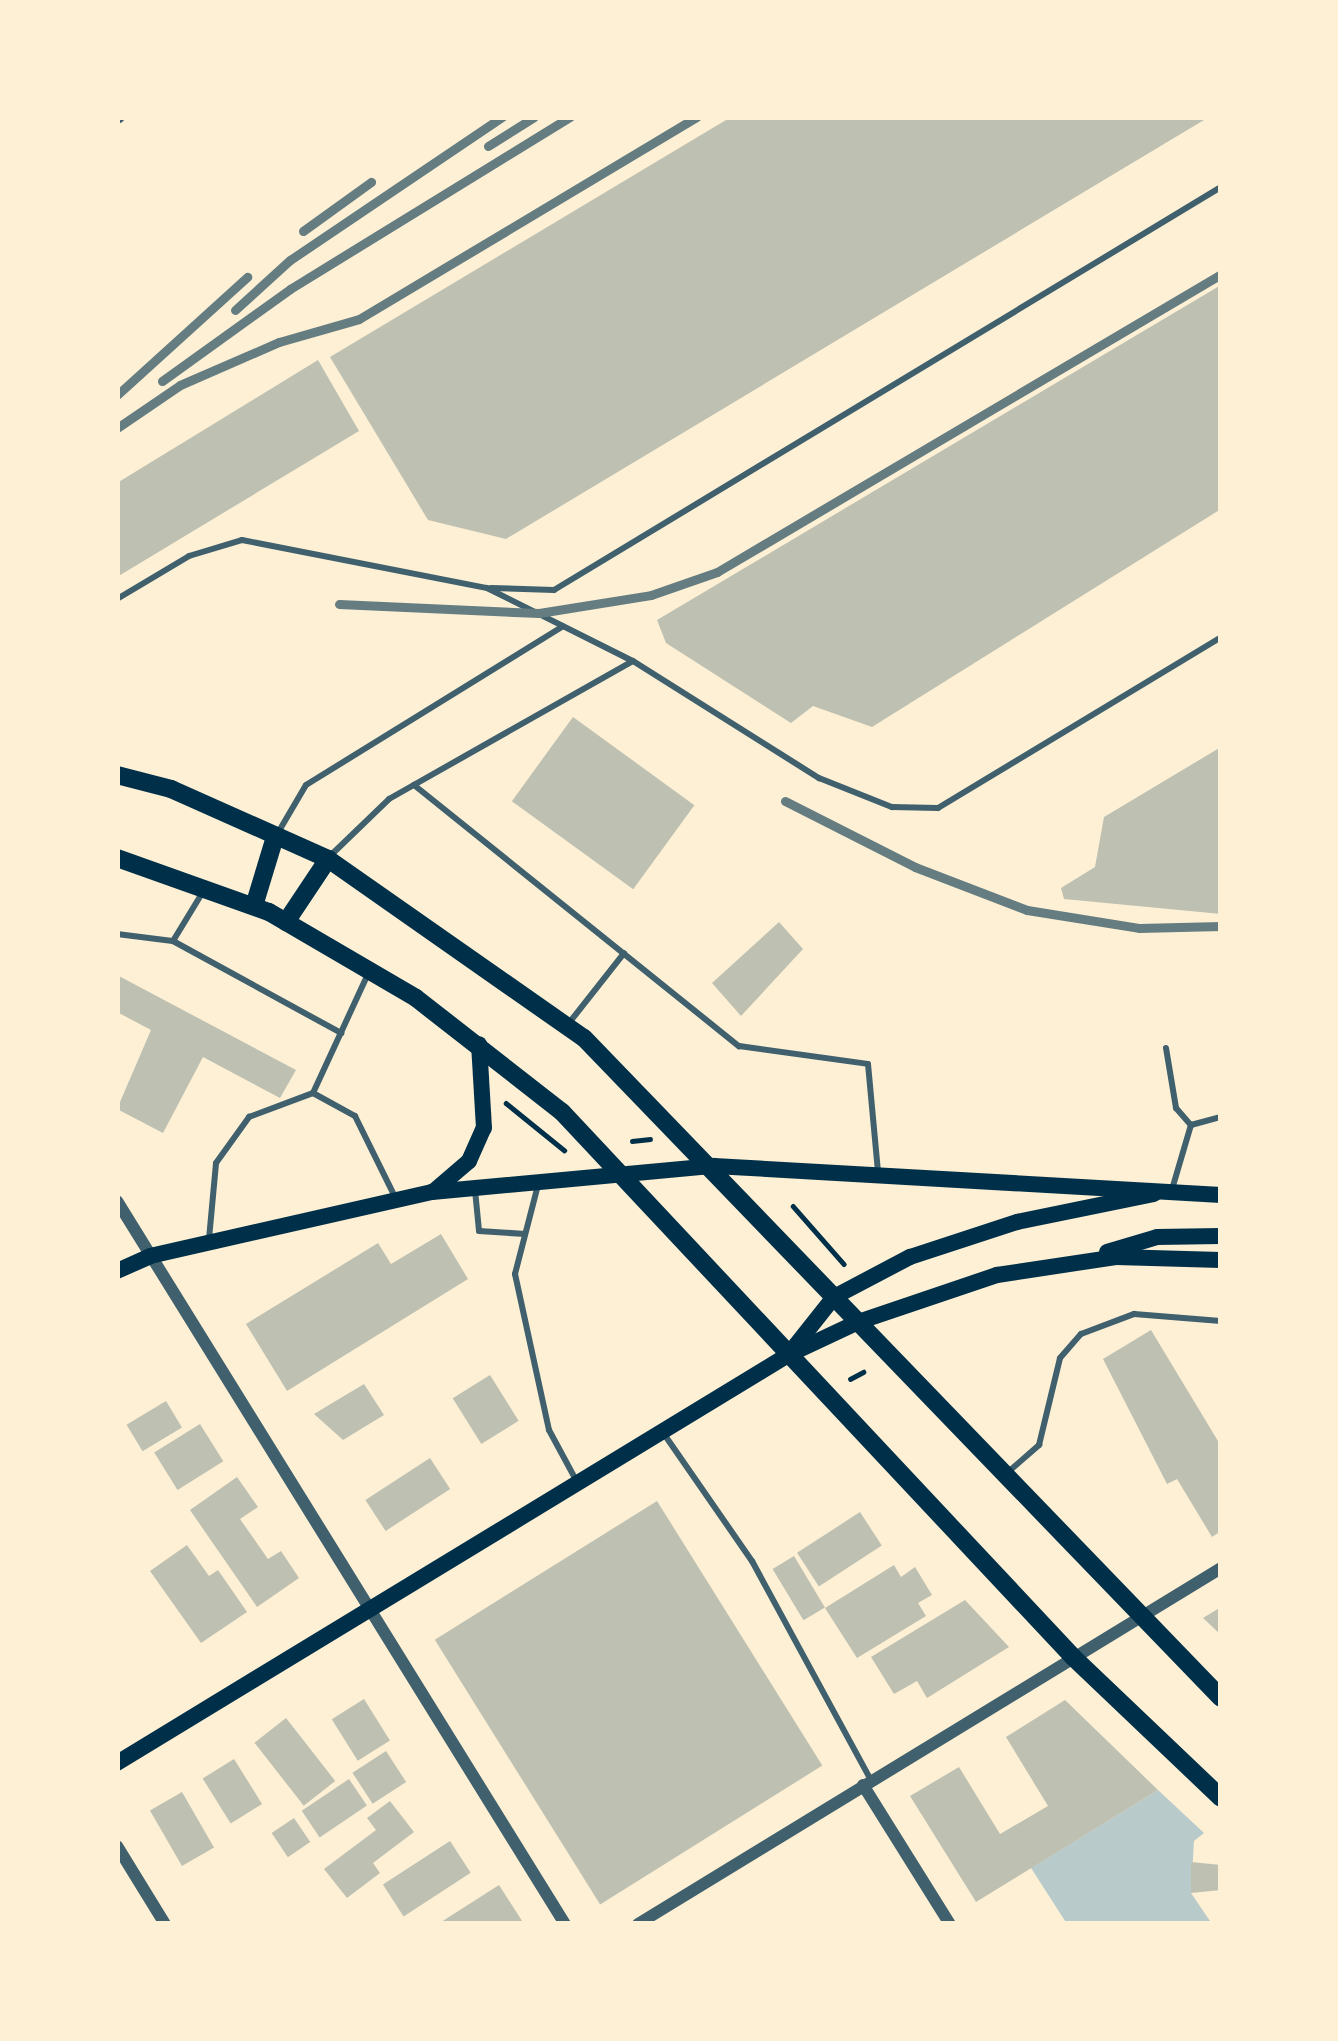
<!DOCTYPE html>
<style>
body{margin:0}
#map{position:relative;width:1338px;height:2041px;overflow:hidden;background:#fdf0d5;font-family:Cabin,sans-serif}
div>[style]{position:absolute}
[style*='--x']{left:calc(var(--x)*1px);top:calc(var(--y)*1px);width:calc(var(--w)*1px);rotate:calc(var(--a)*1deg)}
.green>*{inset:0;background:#b9caca}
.building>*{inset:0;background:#bec0b2;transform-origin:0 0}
.path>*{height:4.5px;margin:-2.25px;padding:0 2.25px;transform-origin:2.25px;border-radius:2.25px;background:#003049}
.service>*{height:6px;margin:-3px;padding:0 3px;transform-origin:3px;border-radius:3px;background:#3f606c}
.minor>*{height:12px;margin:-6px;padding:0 6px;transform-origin:6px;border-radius:6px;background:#3f606c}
.secondary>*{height:16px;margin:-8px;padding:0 8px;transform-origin:8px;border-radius:8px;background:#003049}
.primary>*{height:18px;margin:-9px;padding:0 9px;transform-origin:9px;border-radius:9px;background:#003049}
.rail>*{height:9px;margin:-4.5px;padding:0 4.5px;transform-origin:4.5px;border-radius:4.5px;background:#657d81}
span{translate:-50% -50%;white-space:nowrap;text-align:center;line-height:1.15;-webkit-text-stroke:9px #fdf0d5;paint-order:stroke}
.frame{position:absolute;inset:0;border:120px solid #fdf0d5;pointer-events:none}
</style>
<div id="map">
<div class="green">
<i style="clip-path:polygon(1158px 1790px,1204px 1833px,1194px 1841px,1191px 1893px,1212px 1924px,1067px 1924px,1031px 1868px)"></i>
</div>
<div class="building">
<i style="clip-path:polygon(731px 117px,1209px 117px,506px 539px,428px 520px,330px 357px)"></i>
<i style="clip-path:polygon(1221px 285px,1221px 509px,872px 727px,813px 706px,791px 723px,666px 643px,657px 620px)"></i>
<i style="clip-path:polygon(318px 360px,359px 431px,117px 577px,117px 483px)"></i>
<i style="left:573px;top:717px;width:150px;height:104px;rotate:36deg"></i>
<i style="clip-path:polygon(1221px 747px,1221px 914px,1064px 899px,1061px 888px,1095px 867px,1104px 817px)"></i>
<i style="clip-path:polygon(779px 922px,803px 949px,741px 1016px,712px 983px)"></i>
<i style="clip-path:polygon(117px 975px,296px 1070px,280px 1098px,203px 1057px,163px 1133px,117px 1109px,151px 1030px,117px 1012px)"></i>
<i style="clip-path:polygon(441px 1234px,468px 1279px,287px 1391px,246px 1324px,378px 1243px,391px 1264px)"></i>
<i style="clip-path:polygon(1151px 1330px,1221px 1446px,1221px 1531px,1212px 1537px,1177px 1479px,1167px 1484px,1103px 1359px)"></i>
<i style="left:490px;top:1375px;width:54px;height:44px;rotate:58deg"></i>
<i style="clip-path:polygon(364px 1384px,384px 1415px,343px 1440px,314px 1414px)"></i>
<i style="left:166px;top:1401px;width:31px;height:46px;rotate:59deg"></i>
<i style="left:200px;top:1424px;width:44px;height:54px;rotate:58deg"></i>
<i style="left:430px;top:1458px;width:37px;height:77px;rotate:57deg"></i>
<i style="clip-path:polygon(237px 1477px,258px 1507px,240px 1519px,268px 1559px,281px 1551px,299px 1578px,257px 1607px,190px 1510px)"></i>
<i style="left:657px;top:1501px;width:312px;height:262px;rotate:58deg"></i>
<i style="left:860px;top:1512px;width:40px;height:75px;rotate:57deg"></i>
<i style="clip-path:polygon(187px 1545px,209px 1576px,218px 1570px,247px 1612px,201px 1643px,150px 1571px)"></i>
<i style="left:794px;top:1556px;width:60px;height:25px;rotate:59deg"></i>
<i style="clip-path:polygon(894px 1565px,901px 1577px,915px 1567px,932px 1595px,918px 1603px,926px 1616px,857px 1658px,825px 1608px)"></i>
<i style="clip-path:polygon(965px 1600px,1009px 1647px,927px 1698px,917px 1681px,894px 1694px,871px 1657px)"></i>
<i style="clip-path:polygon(1221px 1607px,1221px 1635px,1203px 1618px)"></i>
<i style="left:364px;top:1699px;width:49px;height:38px;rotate:58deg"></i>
<i style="clip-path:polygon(1065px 1700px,1158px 1790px,976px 1902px,910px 1796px,959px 1767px,1000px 1834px,1048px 1806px,1006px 1737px)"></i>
<i style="left:286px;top:1718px;width:80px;height:40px;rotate:52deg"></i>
<i style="left:386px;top:1751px;width:37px;height:40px;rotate:57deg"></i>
<i style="left:234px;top:1759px;width:53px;height:37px;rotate:58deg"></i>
<i style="left:349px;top:1779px;width:32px;height:57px;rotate:56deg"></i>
<i style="left:182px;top:1792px;width:64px;height:37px;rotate:60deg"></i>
<i style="clip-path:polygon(390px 1801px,414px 1832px,373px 1863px,380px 1873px,347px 1898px,324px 1869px,376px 1830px,367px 1818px)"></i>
<i style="left:294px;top:1818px;width:29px;height:27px;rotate:56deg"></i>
<i style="left:450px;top:1841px;width:38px;height:80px;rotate:57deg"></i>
<i style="clip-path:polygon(1191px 1862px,1221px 1865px,1221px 1890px,1191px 1893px)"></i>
<i style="clip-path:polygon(499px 1885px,524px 1924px,438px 1924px)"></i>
</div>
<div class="path">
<i style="--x:506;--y:1103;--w:75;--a:39"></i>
<i style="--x:632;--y:1141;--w:18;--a:-6"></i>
<i style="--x:793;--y:1206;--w:77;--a:48.7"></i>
<i style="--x:850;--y:1379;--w:15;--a:-28"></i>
</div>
<div class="service">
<i style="--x:491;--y:588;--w:63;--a:1.8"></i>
<i style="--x:554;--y:590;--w:779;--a:-31.14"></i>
<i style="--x:117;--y:599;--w:84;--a:-30.8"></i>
<i style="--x:189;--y:556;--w:55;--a:-16.8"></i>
<i style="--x:242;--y:540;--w:250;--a:11.1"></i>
<i style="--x:487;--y:588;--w:163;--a:26.6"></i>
<i style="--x:633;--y:661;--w:220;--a:32.2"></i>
<i style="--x:819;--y:778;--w:79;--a:21.7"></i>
<i style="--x:892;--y:807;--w:46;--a:1.2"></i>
<i style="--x:938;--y:808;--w:331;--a:-31.1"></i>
<i style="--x:414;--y:785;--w:417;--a:38.8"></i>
<i style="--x:739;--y:1046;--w:130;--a:7.9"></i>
<i style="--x:868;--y:1064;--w:108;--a:84.7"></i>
<i style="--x:279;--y:831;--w:53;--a:-59.6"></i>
<i style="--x:306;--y:785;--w:302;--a:-31.7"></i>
<i style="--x:330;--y:856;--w:82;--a:-44"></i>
<i style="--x:389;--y:799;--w:280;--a:-29.5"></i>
<i style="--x:117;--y:934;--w:56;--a:7.1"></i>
<i style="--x:173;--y:941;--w:60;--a:-58.7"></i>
<i style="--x:173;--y:941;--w:192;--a:28.7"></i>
<i style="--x:569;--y:1023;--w:89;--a:-51.8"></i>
<i style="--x:1166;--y:1048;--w:61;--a:80.5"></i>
<i style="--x:1176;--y:1108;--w:23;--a:49"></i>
<i style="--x:313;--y:1093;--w:131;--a:-65.2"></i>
<i style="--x:538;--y:1185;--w:92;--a:104.5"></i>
<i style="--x:515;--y:1274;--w:160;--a:77.7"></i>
<i style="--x:549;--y:1430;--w:59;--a:61.7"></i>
<i style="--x:1173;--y:1186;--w:64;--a:-73.6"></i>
<i style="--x:1191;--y:1125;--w:31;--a:-15"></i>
<i style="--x:475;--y:1190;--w:41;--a:84.4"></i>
<i style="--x:479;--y:1231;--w:46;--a:3.7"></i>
<i style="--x:209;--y:1239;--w:76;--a:-84.7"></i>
<i style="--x:216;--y:1163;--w:57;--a:-54.3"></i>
<i style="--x:249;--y:1117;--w:68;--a:-20.6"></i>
<i style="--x:313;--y:1093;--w:48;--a:28.7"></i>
<i style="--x:355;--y:1116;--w:93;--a:63.7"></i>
<i style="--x:664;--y:1434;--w:155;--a:55.3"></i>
<i style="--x:752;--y:1561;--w:249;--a:61.5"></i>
<i style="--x:1007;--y:1473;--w:43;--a:-41.2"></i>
<i style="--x:1039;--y:1445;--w:89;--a:-76.4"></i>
<i style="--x:1060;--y:1358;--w:32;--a:-49"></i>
<i style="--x:1081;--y:1334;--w:57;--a:-20.7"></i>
<i style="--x:1134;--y:1314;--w:87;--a:4.6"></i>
</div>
<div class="minor">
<i style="--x:117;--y:118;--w:2;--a:-27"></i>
<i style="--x:117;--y:1201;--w:851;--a:58.22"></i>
<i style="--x:863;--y:1785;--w:164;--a:58"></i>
<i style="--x:117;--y:1846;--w:92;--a:58.4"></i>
<i style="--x:638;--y:1924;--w:683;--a:-31.41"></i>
</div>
<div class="secondary">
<i style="--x:434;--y:1191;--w:46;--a:-40.6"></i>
<i style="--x:469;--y:1161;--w:36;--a:-66"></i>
<i style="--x:484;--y:1128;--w:84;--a:-93.4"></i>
<i style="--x:1107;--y:1252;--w:52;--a:-16.7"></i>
<i style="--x:1157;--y:1237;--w:64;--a:-0.9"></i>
<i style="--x:117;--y:1271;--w:36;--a:-24"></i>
<i style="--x:150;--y:1256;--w:289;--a:-12.8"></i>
<i style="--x:432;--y:1192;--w:283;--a:-5.3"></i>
<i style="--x:714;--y:1166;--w:508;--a:3.27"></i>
<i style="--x:792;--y:1350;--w:68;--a:-51.6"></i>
<i style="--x:834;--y:1297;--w:86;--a:-27.8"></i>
<i style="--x:910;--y:1257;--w:113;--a:-18.1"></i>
<i style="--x:1017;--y:1222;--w:140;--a:-11.6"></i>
<i style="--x:117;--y:1763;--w:785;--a:-31.3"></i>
<i style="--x:788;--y:1355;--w:77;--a:-25.2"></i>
<i style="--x:858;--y:1322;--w:147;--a:-18.7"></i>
<i style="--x:997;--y:1275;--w:120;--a:-8.6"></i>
<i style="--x:1116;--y:1257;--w:105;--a:1.6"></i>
</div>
<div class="primary">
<i style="--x:117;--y:775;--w:56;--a:14.5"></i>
<i style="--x:171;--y:789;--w:172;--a:24"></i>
<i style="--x:328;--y:859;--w:312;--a:35"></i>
<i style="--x:584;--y:1038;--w:917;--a:46.02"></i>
<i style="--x:117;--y:858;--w:161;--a:19.6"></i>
<i style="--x:269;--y:912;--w:170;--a:30.3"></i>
<i style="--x:416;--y:998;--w:185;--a:38"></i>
<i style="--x:562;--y:1112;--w:747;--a:46.84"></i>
<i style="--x:1073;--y:1657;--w:204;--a:43.6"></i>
<i style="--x:254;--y:906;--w:72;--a:-73.1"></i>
<i style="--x:286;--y:922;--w:76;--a:-56.3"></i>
</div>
<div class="rail">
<i style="--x:488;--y:146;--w:54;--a:-32.2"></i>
<i style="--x:303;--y:231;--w:84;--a:-35.8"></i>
<i style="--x:235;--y:310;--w:74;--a:-42.3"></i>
<i style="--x:290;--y:260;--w:256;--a:-34"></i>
<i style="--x:162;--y:381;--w:158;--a:-35.7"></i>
<i style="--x:290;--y:289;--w:329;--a:-31.6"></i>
<i style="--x:117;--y:395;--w:176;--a:-42.2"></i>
<i style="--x:117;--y:428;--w:76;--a:-34.3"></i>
<i style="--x:180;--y:385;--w:108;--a:-23.5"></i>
<i style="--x:279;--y:342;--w:83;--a:-16"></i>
<i style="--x:359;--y:319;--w:394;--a:-30.9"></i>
<i style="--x:339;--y:604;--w:200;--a:2.6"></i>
<i style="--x:539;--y:613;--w:113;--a:-9.1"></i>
<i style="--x:651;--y:595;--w:70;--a:-19.2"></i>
<i style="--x:717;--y:572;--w:586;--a:-30.59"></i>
<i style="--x:785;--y:801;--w:146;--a:26.9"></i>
<i style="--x:915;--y:867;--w:120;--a:21"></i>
<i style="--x:1027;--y:910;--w:113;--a:9.1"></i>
<i style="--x:1139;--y:928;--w:82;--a:-1.4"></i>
</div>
<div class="frame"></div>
</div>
